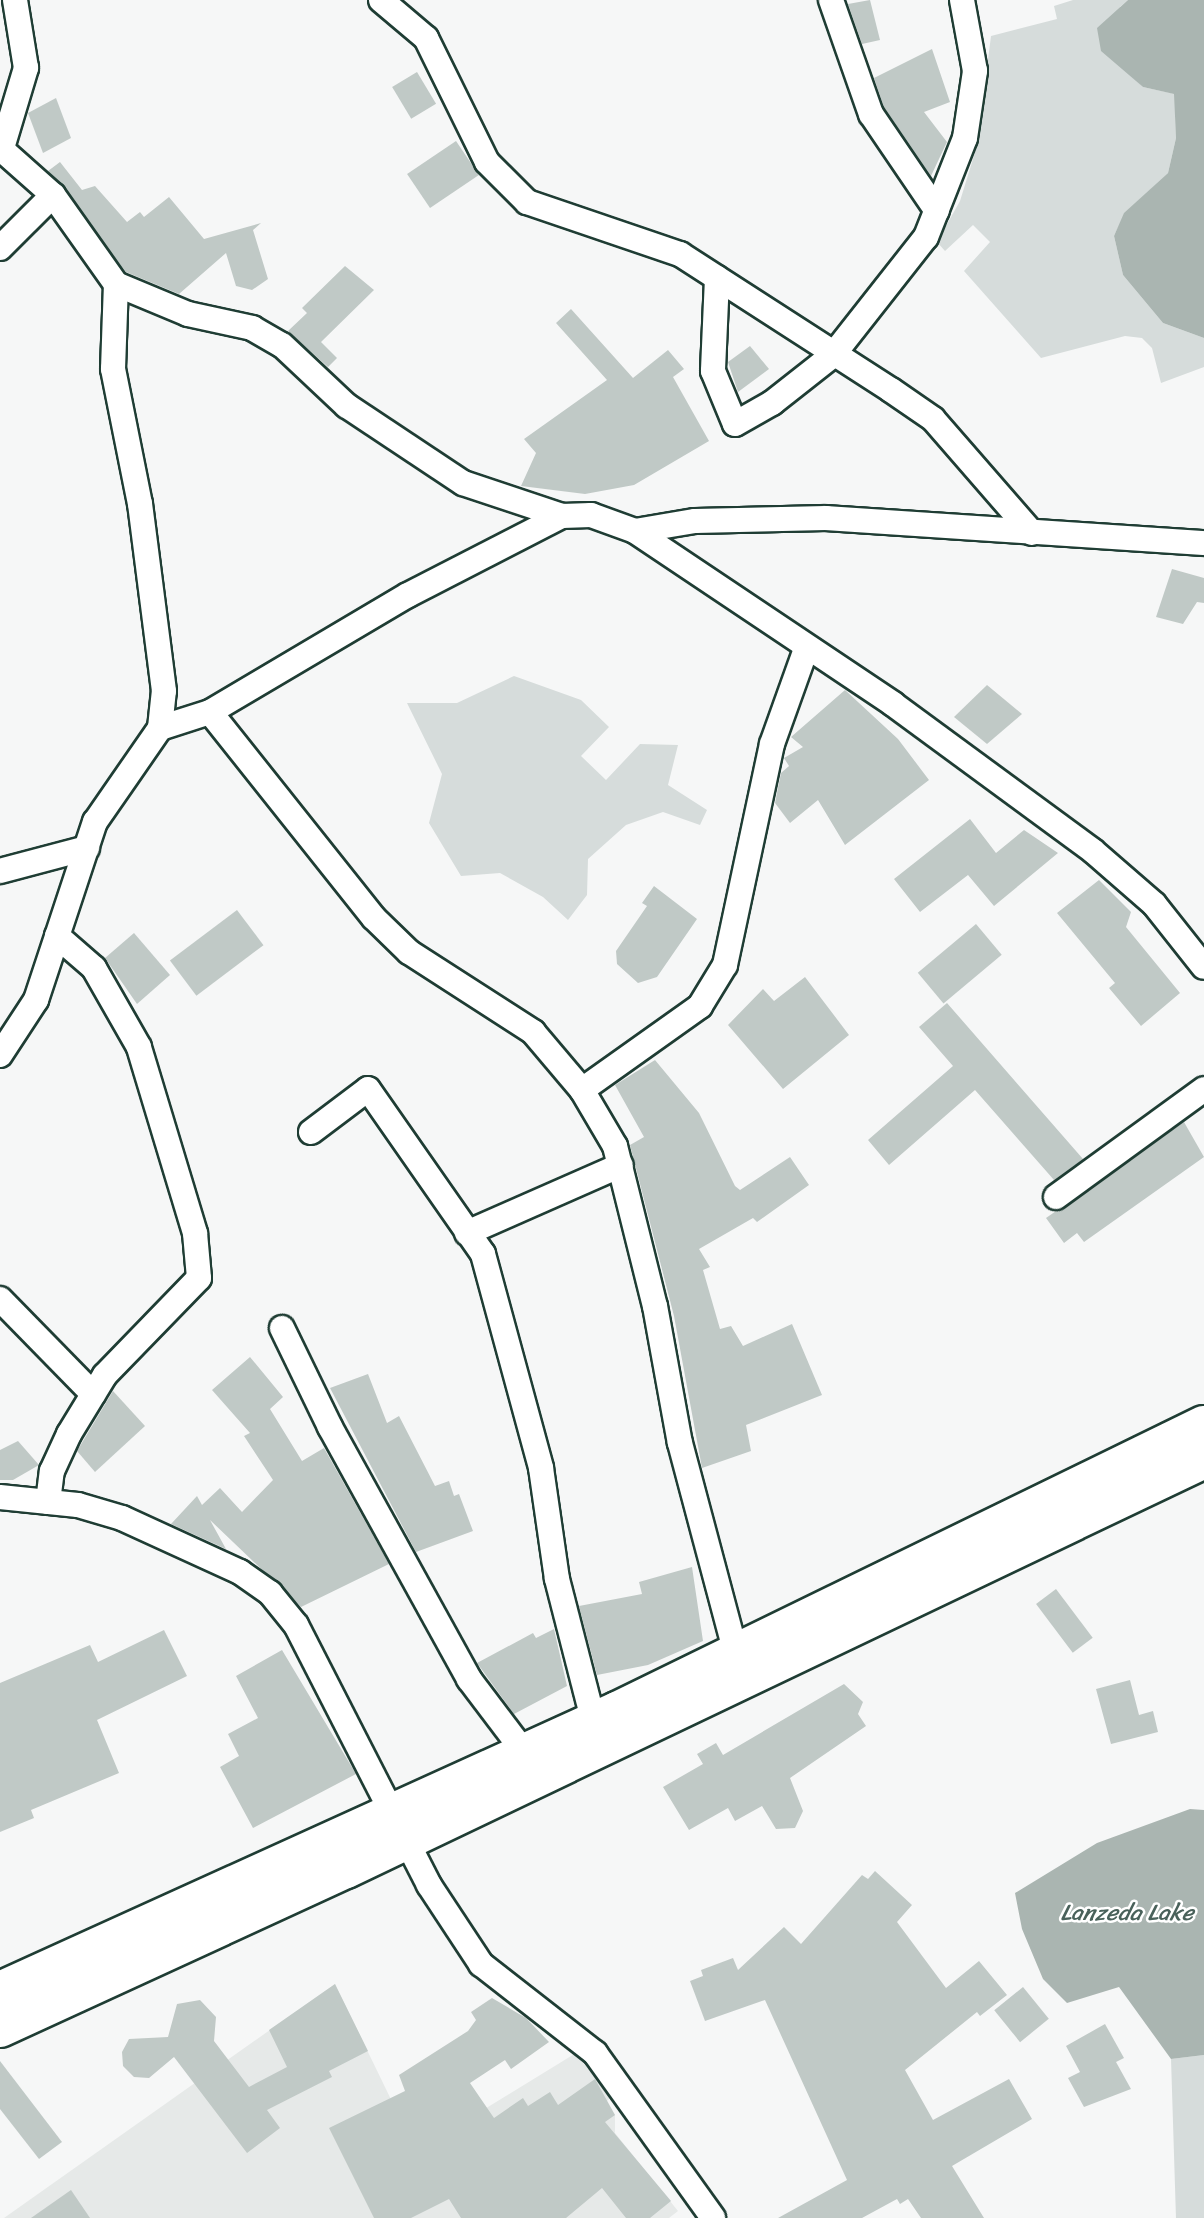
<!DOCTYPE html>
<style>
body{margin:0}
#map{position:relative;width:1204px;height:2218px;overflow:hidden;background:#f6f7f7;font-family:Sriracha,sans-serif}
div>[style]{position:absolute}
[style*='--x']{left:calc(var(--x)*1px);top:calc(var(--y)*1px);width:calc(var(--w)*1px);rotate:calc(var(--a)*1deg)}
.built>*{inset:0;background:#e6e9e8}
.green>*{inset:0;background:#d6dcdb}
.water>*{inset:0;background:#aab5b1}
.building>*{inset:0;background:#c0c9c6;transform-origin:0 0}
.roads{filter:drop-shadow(2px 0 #1f3d34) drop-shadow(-2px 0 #1f3d34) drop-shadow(0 2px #1f3d34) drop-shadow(0 -2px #1f3d34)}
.minor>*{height:24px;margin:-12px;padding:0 12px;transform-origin:12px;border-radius:12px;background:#fff}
.trunk>*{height:38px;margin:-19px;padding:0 19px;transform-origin:19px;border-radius:19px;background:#fff}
span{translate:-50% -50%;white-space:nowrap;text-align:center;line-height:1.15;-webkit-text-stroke:5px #fff;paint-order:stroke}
.water-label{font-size:23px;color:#49615a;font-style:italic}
</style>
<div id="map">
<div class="built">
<i style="clip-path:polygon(335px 1984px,416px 2151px,576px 2053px,610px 2098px,606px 2102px,615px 2115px,615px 2133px,678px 2211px,669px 2218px,4px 2218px)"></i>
</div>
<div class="green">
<i style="clip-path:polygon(1073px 0,1128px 0,1120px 7px,1127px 72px,1143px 87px,1175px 94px,1176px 138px,1168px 173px,1125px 213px,1114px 236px,1123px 275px,1163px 323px,1204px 338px,1204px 367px,1161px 383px,1152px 348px,1142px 338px,1125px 336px,1041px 358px,964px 271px,990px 242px,973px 225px,945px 251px,937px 242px,960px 201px,977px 146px,991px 36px,1057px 19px,1054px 6px)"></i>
<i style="clip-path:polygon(514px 676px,581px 700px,609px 727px,581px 756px,606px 780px,640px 744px,678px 745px,668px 785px,707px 810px,700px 825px,663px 812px,626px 825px,588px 859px,587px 895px,568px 920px,543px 897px,500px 873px,461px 876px,429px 823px,442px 774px,407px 703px,457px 703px)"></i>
<i style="clip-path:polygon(1204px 2055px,1204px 2218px,1176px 2218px,1171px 2059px)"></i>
</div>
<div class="water">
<i style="clip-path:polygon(1128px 0,1204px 0,1204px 338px,1163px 323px,1123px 275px,1114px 236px,1124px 213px,1168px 173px,1176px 138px,1174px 94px,1143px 87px,1101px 51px,1097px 28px)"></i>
<i style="clip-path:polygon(1190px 1809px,1204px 1810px,1204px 2055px,1171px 2059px,1119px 1987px,1067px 2003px,1043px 1979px,1022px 1929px,1015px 1893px,1097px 1843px)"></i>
</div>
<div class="building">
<i style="clip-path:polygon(870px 0,880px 40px,862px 44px,848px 4px)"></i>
<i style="clip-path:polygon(932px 49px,950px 102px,924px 112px,947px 142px,931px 176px,884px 107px,874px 78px)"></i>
<i style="left:417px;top:72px;width:37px;height:29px;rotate:59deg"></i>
<i style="clip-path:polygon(56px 98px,71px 138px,43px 153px,28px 113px)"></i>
<i style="left:456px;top:141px;width:41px;height:59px;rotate:56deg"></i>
<i style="clip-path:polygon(60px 162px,82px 190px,95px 186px,127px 222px,140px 212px,144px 217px,169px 197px,204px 239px,261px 223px,253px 230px,268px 279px,252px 290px,236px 286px,226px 253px,179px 294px,126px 272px,48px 171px)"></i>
<i style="clip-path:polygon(345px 266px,374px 290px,321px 342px,337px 358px,328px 367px,288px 331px,307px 313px,302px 308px)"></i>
<i style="clip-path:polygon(571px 309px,633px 378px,668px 350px,684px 369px,673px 377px,709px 441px,634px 485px,585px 494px,521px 486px,536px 453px,524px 439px,607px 380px,556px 323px)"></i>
<i style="clip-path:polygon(750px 346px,769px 369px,738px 392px,728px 362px)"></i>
<i style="clip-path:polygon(1172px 569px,1204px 578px,1204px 603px,1197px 602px,1183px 624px,1156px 617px)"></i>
<i style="clip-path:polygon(987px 685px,1022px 714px,987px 744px,954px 717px)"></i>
<i style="clip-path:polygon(845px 690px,898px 739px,929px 780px,845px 845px,818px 800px,790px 823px,775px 803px,781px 773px,789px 766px,784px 758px,803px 747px,791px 737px)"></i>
<i style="clip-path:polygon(970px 819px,996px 853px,1024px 830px,1058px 853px,994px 906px,968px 875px,920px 912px,894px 879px)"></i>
<i style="clip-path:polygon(1099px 880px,1131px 912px,1126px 927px,1180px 993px,1141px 1026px,1109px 988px,1115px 983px,1057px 913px)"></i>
<i style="clip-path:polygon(654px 886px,697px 919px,657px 977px,638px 983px,617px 964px,616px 951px,647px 906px,642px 903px)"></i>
<i style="left:237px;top:910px;width:44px;height:84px;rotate:53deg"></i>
<i style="left:976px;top:924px;width:40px;height:76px;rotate:50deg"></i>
<i style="clip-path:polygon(134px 933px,170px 975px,137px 1004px,105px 958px)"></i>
<i style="clip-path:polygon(805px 977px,849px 1035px,783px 1089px,728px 1025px,763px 989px,774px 1001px)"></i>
<i style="clip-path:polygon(947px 1003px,1083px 1159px,1054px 1180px,975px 1090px,889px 1165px,868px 1140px,953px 1066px,919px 1027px)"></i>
<i style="clip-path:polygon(655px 1060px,699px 1113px,735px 1186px,740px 1190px,790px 1157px,809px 1185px,757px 1222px,753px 1218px,699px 1249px,710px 1267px,703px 1270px,720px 1329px,731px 1326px,743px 1346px,792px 1324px,822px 1395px,746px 1425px,751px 1451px,702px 1468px,674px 1316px,630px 1145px,644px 1137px,615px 1085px)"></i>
<i style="clip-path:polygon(1184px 1122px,1204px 1157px,1084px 1242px,1077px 1233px,1064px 1243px,1046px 1218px)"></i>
<i style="clip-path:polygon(250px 1357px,283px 1397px,270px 1409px,302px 1461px,324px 1448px,389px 1564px,301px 1607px,210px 1520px,226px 1549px,171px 1524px,197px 1496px,202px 1505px,220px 1488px,242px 1512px,273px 1480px,244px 1436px,250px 1433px,212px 1390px)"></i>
<i style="clip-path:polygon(368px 1374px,387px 1423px,399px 1416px,435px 1486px,449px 1481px,454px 1496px,459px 1494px,473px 1531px,416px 1552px,330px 1388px)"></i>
<i style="clip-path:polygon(113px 1391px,145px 1426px,95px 1472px,77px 1451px)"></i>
<i style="clip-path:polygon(18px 1441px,39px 1465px,13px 1480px,0 1480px,0 1450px)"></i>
<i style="clip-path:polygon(692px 1567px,703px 1641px,648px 1665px,597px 1675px,579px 1606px,642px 1594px,639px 1582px)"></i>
<i style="left:1056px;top:1589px;width:61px;height:25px;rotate:53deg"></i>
<i style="clip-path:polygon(554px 1629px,567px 1686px,514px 1714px,477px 1663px,533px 1633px,536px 1638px)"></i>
<i style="clip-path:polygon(164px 1630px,187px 1676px,97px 1720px,119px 1773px,31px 1810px,34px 1818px,0 1832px,0 1683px,90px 1645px,98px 1662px)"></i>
<i style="clip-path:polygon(282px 1650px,356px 1774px,253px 1828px,220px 1767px,239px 1756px,228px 1734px,258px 1718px,236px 1676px)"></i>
<i style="clip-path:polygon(1130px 1680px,1139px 1715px,1153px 1711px,1158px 1732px,1111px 1744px,1096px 1689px)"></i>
<i style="clip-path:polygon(844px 1684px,863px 1702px,858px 1714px,866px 1726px,790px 1778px,803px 1811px,795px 1828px,776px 1829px,762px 1806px,735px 1821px,728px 1808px,689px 1830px,663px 1787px,703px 1764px,697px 1754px,716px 1743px,723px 1755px)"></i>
<i style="clip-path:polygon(875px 1871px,912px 1905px,897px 1922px,946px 1988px,979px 1961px,1007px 1995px,980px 2016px,977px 2012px,905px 2070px,933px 2120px,1009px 2079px,1032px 2119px,952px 2166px,984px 2218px,921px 2218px,908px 2199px,900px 2204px,897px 2199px,862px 2218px,778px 2218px,847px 2180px,765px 2000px,705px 2021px,690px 1981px,703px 1976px,701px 1970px,733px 1958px,738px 1970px,784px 1927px,801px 1944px,862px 1875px,868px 1879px)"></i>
<i style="clip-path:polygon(335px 1984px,368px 2051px,329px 2071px,332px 2077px,267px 2110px,280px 2128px,247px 2153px,174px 2057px,149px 2078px,134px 2077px,123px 2066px,122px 2052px,129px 2039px,168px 2037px,177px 2004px,200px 2000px,216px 2017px,214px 2041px,249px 2087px,287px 2067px,269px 2030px)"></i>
<i style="left:1023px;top:1987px;width:41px;height:37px;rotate:51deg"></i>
<i style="clip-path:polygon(492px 1998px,526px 2018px,549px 2042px,511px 2069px,505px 2060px,470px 2083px,494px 2118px,523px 2098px,528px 2106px,550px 2092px,558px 2105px,595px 2079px,615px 2115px,605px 2122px,671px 2201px,650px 2218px,626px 2218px,602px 2188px,566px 2218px,461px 2218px,449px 2199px,411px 2218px,374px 2218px,329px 2128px,405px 2091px,399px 2075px,468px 2031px,476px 2020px,471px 2012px)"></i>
<i style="clip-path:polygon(1105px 2024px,1124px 2058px,1116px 2062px,1131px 2089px,1084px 2107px,1068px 2078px,1080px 2072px,1066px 2046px)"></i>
<i style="clip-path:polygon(0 2061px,62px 2142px,39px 2159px,0 2109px)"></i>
<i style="clip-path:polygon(71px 2190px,90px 2218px,31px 2218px)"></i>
</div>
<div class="roads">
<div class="minor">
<i style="--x:381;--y:0;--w:59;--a:40.2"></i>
<i style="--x:426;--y:38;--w:138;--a:63.8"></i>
<i style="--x:487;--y:162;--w:57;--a:45"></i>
<i style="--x:527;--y:202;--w:162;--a:18.8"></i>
<i style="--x:680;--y:254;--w:251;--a:32.8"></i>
<i style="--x:891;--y:390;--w:51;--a:34.6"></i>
<i style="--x:933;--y:419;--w:151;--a:49"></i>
<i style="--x:831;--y:0;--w:121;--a:70.7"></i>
<i style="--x:871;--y:114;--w:117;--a:55.8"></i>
<i style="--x:0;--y:148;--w:71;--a:41.6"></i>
<i style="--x:53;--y:195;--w:109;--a:54.7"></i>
<i style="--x:116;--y:284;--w:78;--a:22.6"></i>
<i style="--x:188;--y:314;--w:66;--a:12.3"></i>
<i style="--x:252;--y:328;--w:34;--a:30"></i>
<i style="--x:282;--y:345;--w:89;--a:43.2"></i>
<i style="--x:347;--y:406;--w:139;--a:33.6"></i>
<i style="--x:463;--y:483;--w:104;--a:18.4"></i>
<i style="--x:562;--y:516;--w:29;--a:-2"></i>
<i style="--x:591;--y:515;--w:47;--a:20"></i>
<i style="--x:635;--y:531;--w:311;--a:33.8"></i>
<i style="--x:893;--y:704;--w:248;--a:36.3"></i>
<i style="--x:1093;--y:851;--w:81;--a:41"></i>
<i style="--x:1154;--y:904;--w:80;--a:51.6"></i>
<i style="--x:2;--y:148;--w:84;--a:-73.3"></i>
<i style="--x:26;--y:68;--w:69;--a:-99.2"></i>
<i style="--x:0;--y:248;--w:75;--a:-45"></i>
<i style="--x:717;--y:278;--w:93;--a:92.5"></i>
<i style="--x:713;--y:371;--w:57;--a:67.5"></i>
<i style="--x:735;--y:424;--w:43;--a:-29.6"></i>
<i style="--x:772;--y:403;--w:78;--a:-38.2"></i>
<i style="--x:833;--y:355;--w:150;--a:-51.8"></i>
<i style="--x:926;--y:237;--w:106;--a:-68.5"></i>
<i style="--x:965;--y:138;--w:68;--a:-81.5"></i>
<i style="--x:975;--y:71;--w:72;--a:-100.4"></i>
<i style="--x:635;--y:531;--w:61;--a:-9.5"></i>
<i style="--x:695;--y:521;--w:131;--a:-1.3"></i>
<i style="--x:826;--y:518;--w:379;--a:3.8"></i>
<i style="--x:210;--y:712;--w:263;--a:51.5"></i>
<i style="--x:374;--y:918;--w:49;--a:44.2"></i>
<i style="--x:409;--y:952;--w:148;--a:32.8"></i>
<i style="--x:533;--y:1032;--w:76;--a:49.8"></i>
<i style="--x:582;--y:1090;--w:65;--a:59.5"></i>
<i style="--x:615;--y:1146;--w:165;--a:76"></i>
<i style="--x:655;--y:1306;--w:139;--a:79.7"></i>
<i style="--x:680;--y:1443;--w:217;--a:75.1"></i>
<i style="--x:160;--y:728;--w:52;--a:-17.7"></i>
<i style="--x:210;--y:712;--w:230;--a:-30.6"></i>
<i style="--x:408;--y:595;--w:173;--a:-27.2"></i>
<i style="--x:0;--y:871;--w:90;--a:-14.8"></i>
<i style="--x:0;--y:1055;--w:66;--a:-56.8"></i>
<i style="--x:36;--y:1000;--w:188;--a:-71.7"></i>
<i style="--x:95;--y:822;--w:114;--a:-55.3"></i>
<i style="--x:160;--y:728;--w:37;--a:-84"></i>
<i style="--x:164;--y:691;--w:189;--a:-97.3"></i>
<i style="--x:140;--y:504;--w:138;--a:-101.3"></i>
<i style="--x:113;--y:369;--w:85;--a:-88"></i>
<i style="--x:582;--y:1090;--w:145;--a:-35.4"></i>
<i style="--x:700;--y:1006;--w:48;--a:-58.6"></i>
<i style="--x:725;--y:965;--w:226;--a:-78"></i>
<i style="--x:772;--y:744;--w:101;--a:-70.3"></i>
<i style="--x:311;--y:1132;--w:71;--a:-37"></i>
<i style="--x:368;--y:1089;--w:201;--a:55.1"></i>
<i style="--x:483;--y:1254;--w:222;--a:74.8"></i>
<i style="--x:541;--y:1468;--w:112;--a:81.8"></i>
<i style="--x:557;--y:1579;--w:161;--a:75.6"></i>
<i style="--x:1056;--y:1197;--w:183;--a:-36.1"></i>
<i style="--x:467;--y:1233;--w:168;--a:-23.8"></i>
<i style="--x:0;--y:1299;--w:133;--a:45.6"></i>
<i style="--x:282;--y:1328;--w:110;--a:64.1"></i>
<i style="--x:330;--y:1427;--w:288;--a:61.1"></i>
<i style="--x:469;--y:1679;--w:93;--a:52.9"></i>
<i style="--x:0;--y:1497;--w:78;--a:5.9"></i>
<i style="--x:78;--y:1505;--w:46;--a:16.5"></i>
<i style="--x:122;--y:1518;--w:130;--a:24.6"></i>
<i style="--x:240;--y:1572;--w:37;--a:35"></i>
<i style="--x:270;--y:1593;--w:41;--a:50.9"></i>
<i style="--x:296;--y:1625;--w:292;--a:62.9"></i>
<i style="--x:429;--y:1885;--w:95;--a:56.6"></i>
<i style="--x:481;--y:1964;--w:145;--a:38"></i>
<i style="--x:595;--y:2053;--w:203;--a:54.4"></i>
<i style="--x:48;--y:1502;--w:31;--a:-83"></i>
<i style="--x:52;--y:1471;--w:41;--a:-65.3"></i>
<i style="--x:69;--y:1434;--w:69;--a:-58.6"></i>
<i style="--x:105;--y:1375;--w:135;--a:-45.9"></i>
<i style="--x:199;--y:1278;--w:45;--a:-95.1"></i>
<i style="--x:195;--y:1233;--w:194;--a:-106.8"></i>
<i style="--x:139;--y:1047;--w:91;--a:-119.7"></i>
<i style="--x:94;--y:968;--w:49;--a:-139.1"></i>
</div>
<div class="trunk">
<i style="--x:0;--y:1991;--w:678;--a:-24.41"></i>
<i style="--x:617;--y:1711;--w:653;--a:-25.98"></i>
<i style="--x:0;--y:2028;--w:381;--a:-24.7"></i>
<i style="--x:346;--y:1869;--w:951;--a:-25.54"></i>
</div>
</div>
<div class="water-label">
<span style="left:1127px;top:1913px">Lanzeda Lake</span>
</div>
</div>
